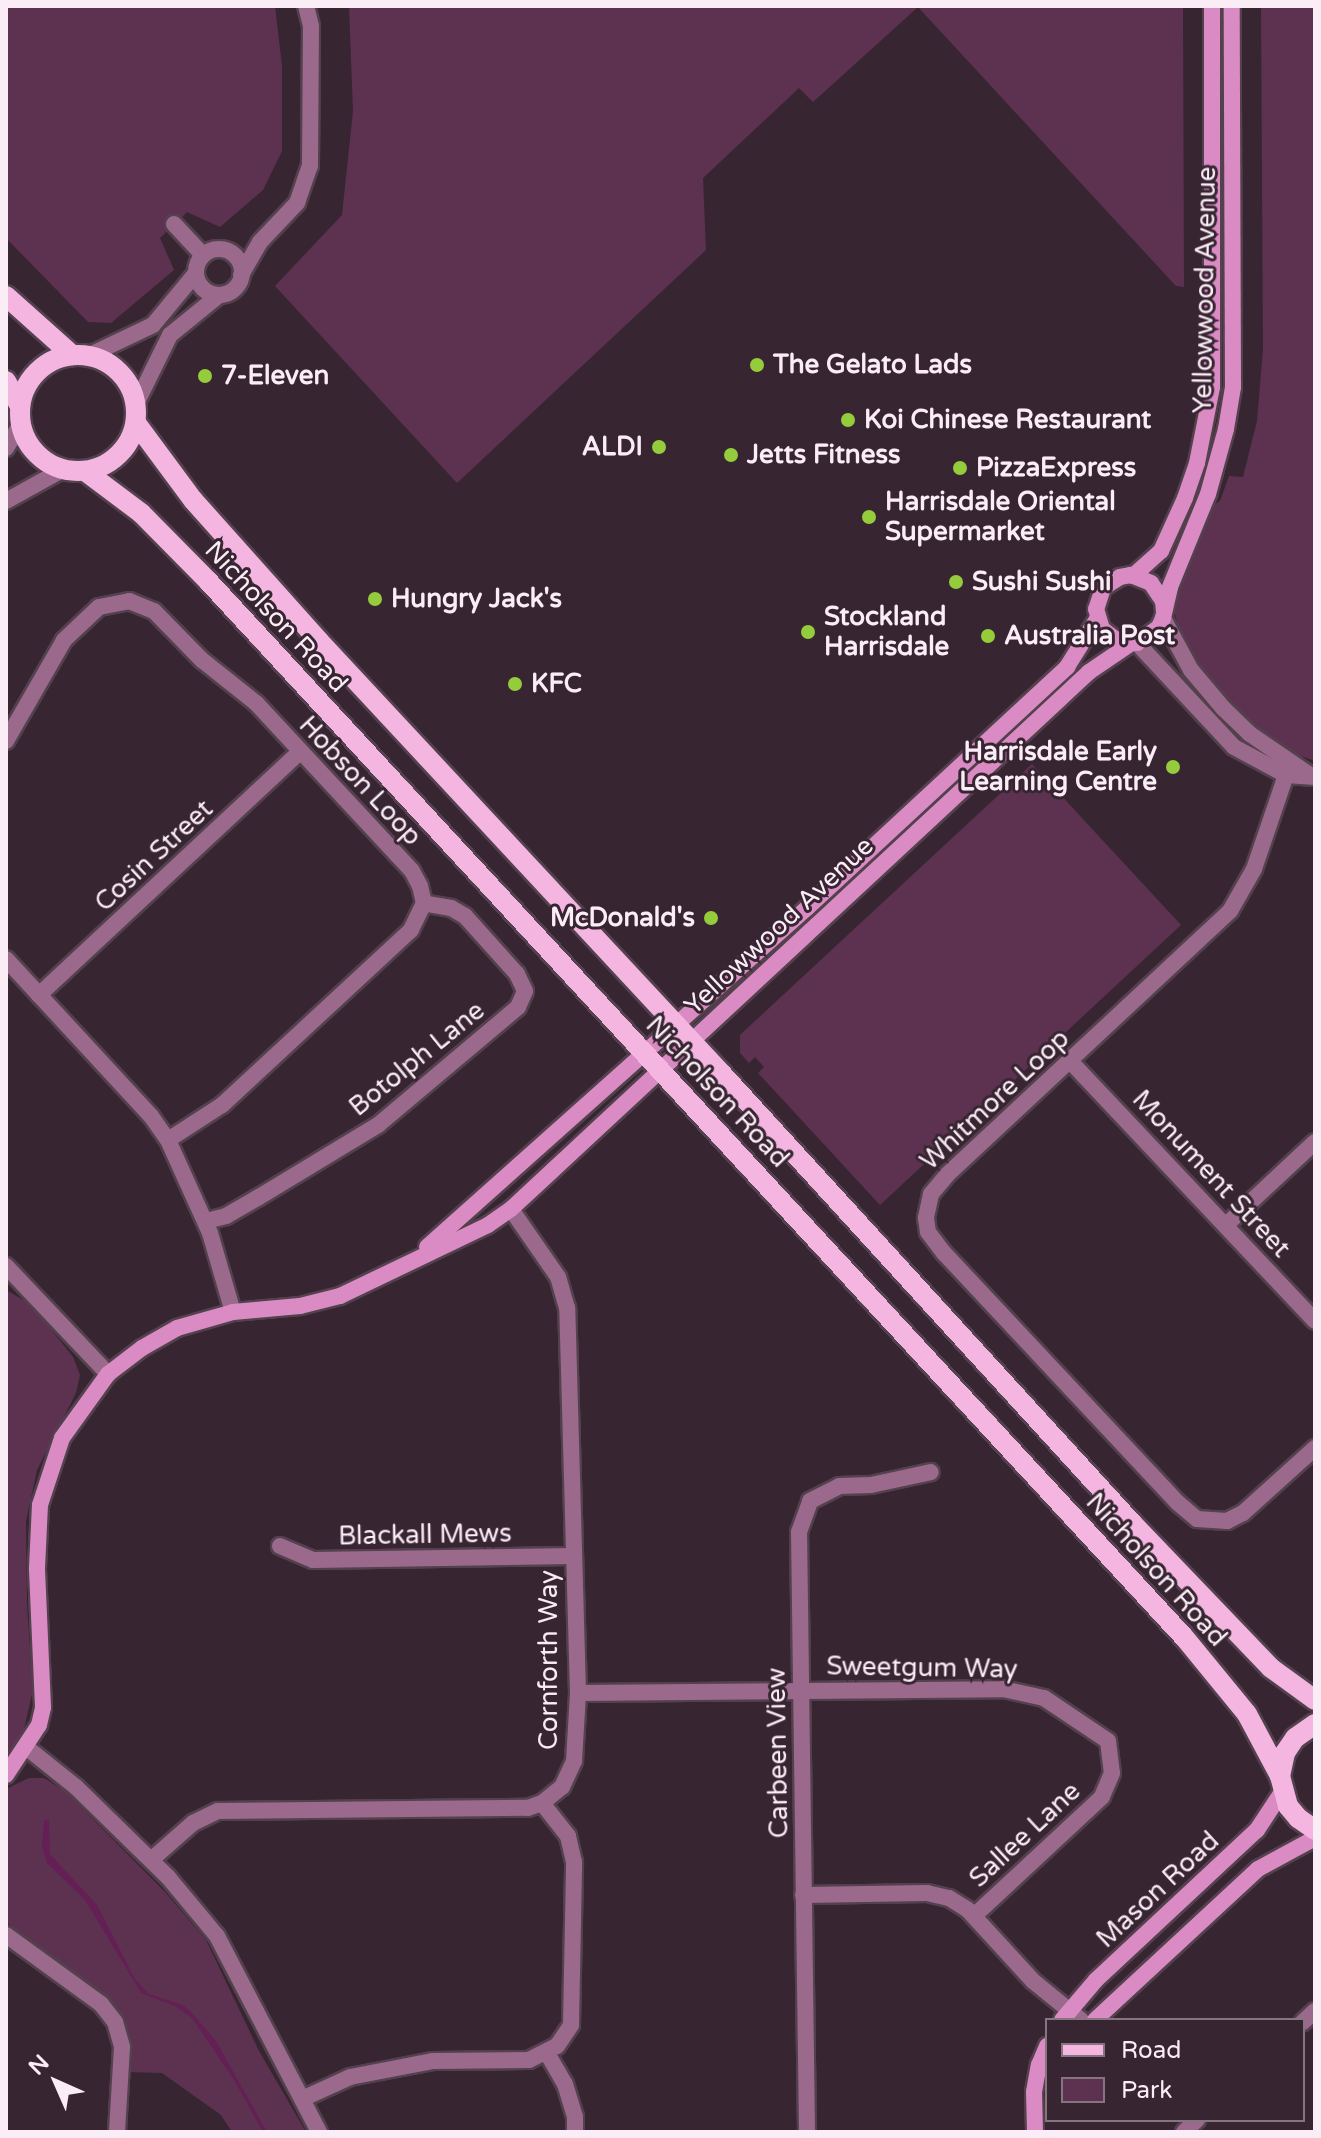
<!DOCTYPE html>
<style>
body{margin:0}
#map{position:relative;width:1321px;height:2138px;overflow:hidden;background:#382532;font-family:"Varela Round",sans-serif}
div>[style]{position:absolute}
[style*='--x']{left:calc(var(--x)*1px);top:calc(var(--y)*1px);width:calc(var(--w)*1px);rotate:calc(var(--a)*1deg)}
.green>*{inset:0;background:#5d3251}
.water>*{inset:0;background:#642054}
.roads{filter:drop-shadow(2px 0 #53414d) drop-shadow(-2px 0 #53414d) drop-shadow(0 2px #53414d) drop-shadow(0 -2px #53414d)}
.street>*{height:16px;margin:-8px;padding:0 8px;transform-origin:8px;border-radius:8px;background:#9b698c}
.street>.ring{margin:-8px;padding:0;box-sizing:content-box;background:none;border:16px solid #9b698c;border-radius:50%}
.secondary>*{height:16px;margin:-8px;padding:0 8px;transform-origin:8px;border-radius:8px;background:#db8bc4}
.primary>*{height:20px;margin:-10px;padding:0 10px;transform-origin:10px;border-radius:10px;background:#f4b6e1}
.primary>.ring{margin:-10px;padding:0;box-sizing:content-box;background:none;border:20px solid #f4b6e1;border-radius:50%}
.dots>*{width:22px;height:22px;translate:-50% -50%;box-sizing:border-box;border:4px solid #382532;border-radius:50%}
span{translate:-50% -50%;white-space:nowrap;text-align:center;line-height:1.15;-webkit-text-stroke:6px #382532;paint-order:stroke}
.street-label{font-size:26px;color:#faedf6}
.poi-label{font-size:26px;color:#faedf6;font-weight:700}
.left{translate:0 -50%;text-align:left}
.right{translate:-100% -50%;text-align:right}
.frame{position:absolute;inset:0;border:8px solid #faedf6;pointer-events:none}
.legend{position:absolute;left:1045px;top:2018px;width:260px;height:104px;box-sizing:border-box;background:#382532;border:2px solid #867580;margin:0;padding:10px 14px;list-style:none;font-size:24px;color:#faedf6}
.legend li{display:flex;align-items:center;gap:16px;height:40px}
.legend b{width:40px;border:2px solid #867580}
.north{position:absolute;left:16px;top:2042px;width:80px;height:80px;-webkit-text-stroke:6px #382532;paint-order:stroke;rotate:315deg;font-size:22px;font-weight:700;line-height:32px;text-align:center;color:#faedf6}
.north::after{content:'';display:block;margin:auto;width:28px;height:36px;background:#faedf6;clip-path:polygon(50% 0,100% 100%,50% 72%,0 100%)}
</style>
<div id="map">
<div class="green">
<i style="clip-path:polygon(6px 6px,275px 6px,282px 66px,282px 151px,263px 190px,220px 227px,187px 212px,182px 217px,160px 238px,174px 270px,111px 323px,88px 322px,6px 238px)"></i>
<i style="clip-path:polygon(349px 6px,1183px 6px,1184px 287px,1176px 286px,918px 7px,813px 102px,799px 88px,703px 178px,706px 250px,457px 483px,275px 286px,342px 215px,353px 111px)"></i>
<i style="clip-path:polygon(1261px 6px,1315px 6px,1315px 761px,1287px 751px,1246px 722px,1202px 675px,1180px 635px,1173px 606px,1176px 588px,1211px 506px,1220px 501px,1229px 476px,1243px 477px,1257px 421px,1263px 349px)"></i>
<i style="clip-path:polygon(1032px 764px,1181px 925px,880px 1205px,758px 1073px,764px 1067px,755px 1057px,749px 1063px,740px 1053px,740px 1035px)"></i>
<i style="clip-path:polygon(6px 1290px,25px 1301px,50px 1328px,73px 1357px,80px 1375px,76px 1393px,37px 1470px,26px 1521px,27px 1606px,33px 1690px,24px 1729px,6px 1757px)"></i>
<i style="clip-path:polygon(29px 1778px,44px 1778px,65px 1791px,166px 1893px,206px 1940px,259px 2051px,306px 2132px,232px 2132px,221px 2115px,162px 2073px,128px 2072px,127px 2031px,112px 2002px,6px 1922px,6px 1789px)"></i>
</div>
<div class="water">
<i style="clip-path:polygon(49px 1819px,50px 1854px,97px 1905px,135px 1979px,149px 1994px,183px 2005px,192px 2013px,216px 2041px,267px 2132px,263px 2132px,234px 2080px,192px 2018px,175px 2006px,141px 1993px,85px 1900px,47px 1863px,42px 1847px,44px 1820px)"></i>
</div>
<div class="roads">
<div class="street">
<i style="--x:174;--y:224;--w:42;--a:46.9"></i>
<i class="ring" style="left:196px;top:249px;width:30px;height:30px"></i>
<i style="--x:241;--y:275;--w:38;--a:-60"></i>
<i style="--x:260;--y:242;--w:54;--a:-46.5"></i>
<i style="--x:297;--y:203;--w:39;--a:-71"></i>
<i style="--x:310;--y:166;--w:140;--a:-89.6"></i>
<i style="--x:311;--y:26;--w:21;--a:-104"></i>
<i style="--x:88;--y:356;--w:72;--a:-25.5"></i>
<i style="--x:153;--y:325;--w:67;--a:-50.4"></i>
<i style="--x:136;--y:404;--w:77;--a:-63.8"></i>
<i style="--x:170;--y:335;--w:63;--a:-39.2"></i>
<i style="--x:6;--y:448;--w:28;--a:-58"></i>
<i style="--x:6;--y:501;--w:66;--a:-28.9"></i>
<i style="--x:1163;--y:618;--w:59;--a:61.7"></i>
<i style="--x:1191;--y:670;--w:50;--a:49.9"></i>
<i style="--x:1223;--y:708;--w:37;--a:44"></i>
<i style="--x:1250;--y:734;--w:74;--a:34.5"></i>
<i style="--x:1137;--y:643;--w:142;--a:47"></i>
<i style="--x:1234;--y:747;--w:59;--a:28.3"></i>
<i style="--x:1286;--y:775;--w:29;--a:4"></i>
<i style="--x:6;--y:741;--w:116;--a:-60.1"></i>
<i style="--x:64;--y:640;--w:48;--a:-43.3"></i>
<i style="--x:99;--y:607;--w:31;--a:-11"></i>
<i style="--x:129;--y:601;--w:27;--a:22"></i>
<i style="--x:154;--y:611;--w:69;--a:45.6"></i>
<i style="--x:202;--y:660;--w:69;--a:38.5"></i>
<i style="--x:256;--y:703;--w:229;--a:47.1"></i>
<i style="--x:412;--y:871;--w:17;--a:62"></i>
<i style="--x:420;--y:886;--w:17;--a:77"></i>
<i style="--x:424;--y:903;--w:30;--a:116"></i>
<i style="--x:411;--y:930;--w:258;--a:137.2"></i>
<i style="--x:222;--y:1105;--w:64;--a:147.1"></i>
<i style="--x:1286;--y:775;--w:99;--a:108.8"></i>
<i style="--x:1254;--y:869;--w:48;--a:119.7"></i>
<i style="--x:1230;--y:911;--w:387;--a:137"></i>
<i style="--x:947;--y:1175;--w:25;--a:130"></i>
<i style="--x:931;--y:1194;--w:25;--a:102"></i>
<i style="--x:926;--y:1218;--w:14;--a:82"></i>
<i style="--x:928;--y:1232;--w:26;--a:53"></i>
<i style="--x:944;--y:1253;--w:342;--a:46.9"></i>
<i style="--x:1178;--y:1503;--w:25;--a:40"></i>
<i style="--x:1197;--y:1519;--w:30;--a:4"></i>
<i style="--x:1227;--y:1521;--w:18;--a:-27"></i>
<i style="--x:1243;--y:1513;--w:97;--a:-42.1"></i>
<i style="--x:6;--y:959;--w:214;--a:47.3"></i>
<i style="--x:151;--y:1116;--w:29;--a:55"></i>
<i style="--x:168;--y:1140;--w:102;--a:65.7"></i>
<i style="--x:210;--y:1233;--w:82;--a:73.8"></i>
<i style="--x:39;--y:995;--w:357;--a:-43"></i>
<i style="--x:1070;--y:1061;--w:357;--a:46.7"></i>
<i style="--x:206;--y:1221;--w:21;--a:-14"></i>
<i style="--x:226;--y:1216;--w:38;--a:-30"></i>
<i style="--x:259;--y:1197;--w:139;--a:-31.2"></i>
<i style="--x:378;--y:1125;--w:183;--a:-40.1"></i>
<i style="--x:518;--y:1007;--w:17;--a:-66"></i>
<i style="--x:525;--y:991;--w:19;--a:-115"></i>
<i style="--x:517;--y:974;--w:78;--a:-131.9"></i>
<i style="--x:465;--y:916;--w:16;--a:-150"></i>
<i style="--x:451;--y:908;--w:27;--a:-170"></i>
<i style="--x:1227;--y:1224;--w:120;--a:-43"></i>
<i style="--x:6;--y:1266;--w:149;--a:46.6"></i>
<i style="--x:280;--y:1546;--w:36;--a:23"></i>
<i style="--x:313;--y:1560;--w:260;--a:-0.9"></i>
<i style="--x:578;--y:1693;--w:425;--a:-0.5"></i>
<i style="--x:1003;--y:1689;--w:42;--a:12.4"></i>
<i style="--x:1044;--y:1698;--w:77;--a:33.9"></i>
<i style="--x:1108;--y:1741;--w:32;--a:83"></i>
<i style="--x:1112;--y:1773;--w:26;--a:113"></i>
<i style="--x:1102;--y:1797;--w:175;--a:137.1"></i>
<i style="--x:26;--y:1747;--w:64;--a:38.7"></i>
<i style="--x:76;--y:1787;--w:129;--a:44.4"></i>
<i style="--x:168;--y:1877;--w:77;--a:50.3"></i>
<i style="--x:217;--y:1936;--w:221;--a:62.5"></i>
<i style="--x:151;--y:1860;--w:56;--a:-41.4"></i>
<i style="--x:193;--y:1823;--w:28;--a:-26"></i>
<i style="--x:218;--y:1811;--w:310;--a:-0.6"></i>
<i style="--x:528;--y:1808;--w:15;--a:-20"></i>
<i style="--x:542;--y:1803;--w:26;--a:-39"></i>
<i style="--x:562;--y:1787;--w:29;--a:-65"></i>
<i style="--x:574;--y:1761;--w:68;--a:-86.6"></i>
<i style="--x:578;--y:1693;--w:385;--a:-91.6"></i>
<i style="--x:567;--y:1308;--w:32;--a:-106"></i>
<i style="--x:558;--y:1277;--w:83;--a:-124.7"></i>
<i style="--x:803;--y:1895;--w:124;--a:-0.9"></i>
<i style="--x:927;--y:1893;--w:23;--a:13"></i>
<i style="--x:949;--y:1898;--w:22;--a:32"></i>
<i style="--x:968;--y:1910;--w:96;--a:47.5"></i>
<i style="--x:1033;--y:1981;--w:62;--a:39.1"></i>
<i style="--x:6;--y:1935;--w:117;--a:36"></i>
<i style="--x:101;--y:2004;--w:23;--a:52"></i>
<i style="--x:115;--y:2022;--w:26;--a:74"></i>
<i style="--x:122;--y:2047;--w:85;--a:93.4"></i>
<i style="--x:1303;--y:2022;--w:16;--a:-43"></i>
<i style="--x:547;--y:2053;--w:36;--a:60"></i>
<i style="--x:565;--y:2084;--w:34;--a:73"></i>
<i style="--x:575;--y:2117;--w:15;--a:90"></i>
<i style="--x:302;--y:2099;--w:53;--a:-24.6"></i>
<i style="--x:350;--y:2077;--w:85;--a:-10.9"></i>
<i style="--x:433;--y:2061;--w:96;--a:-0.6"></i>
<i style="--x:529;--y:2060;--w:31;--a:-27"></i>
<i style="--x:557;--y:2046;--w:25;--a:-56"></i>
<i style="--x:571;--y:2025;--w:163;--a:-88.9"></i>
<i style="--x:574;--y:1862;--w:27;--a:-103"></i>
<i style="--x:568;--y:1836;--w:42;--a:-128.2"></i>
<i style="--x:807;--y:2132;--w:600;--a:-90.76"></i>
<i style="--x:799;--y:1532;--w:33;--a:-70"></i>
<i style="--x:810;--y:1501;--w:33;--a:-27"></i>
<i style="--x:839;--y:1486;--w:32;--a:-2"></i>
<i style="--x:871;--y:1485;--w:61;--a:-12.2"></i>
<i style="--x:1184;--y:2132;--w:18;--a:-43"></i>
</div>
<div class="secondary">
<i style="--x:1133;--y:576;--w:38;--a:-42"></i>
<i style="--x:1161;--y:551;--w:58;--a:-65.6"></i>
<i style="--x:1185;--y:498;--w:37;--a:-71"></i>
<i style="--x:1197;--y:463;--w:77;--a:-78.8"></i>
<i style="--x:1212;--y:387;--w:381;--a:-90"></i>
<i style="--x:1164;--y:612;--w:11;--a:-95"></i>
<i style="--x:1163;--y:601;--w:22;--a:-124"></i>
<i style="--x:1151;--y:583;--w:22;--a:-158"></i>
<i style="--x:1131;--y:575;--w:11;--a:170"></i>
<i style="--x:1120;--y:577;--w:20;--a:147"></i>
<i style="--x:1103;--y:588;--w:22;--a:108"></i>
<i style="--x:1096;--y:609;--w:21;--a:73"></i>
<i style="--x:1102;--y:629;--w:21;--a:37"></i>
<i style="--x:1119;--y:642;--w:18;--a:3"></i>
<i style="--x:1137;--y:643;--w:27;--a:-36"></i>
<i style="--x:1159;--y:627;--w:10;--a:-66"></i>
<i style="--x:1163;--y:618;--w:32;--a:-77"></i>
<i style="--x:1170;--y:587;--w:100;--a:-67.8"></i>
<i style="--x:1208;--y:494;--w:67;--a:-74.5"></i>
<i style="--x:1226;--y:429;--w:43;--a:-80.5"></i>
<i style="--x:1233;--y:387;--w:381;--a:-90.2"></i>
<i style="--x:427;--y:1247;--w:509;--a:-41.74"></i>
<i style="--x:807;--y:908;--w:355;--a:-42.8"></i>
<i style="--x:1067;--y:667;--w:57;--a:-58"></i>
<i style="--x:6;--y:1775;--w:60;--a:-56.6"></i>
<i style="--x:39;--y:1725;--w:18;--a:-77"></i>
<i style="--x:43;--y:1707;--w:139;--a:-92.5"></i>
<i style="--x:37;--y:1568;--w:63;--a:-87.3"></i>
<i style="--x:40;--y:1505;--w:71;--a:-71.8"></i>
<i style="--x:62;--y:1438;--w:79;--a:-54.3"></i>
<i style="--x:108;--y:1374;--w:43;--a:-37.4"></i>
<i style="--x:142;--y:1348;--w:40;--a:-29.7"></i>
<i style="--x:177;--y:1328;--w:58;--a:-15.9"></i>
<i style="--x:233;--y:1312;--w:67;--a:-5.1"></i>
<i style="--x:300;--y:1306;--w:41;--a:-14"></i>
<i style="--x:340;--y:1296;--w:164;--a:-25.6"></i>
<i style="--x:488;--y:1225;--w:28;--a:-35"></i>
<i style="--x:511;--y:1209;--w:789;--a:-42.89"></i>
<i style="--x:1089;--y:672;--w:50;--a:-34.3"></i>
<i style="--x:1062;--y:2020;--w:52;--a:-49.6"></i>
<i style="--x:1096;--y:1980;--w:220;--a:-43"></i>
<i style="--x:1257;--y:1830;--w:45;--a:-56.7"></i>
<i style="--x:1095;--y:2020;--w:222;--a:-42.8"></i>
<i style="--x:1258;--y:1869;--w:65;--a:-28.5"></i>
<i style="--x:1035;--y:2132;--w:40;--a:-91.4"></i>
<i style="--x:1034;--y:2092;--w:27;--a:-80"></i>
<i style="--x:1039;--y:2065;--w:21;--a:-67"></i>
</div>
<div class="primary">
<i style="--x:6;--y:296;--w:89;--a:41.8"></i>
<i class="ring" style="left:20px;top:355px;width:96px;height:96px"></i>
<i style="--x:6;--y:381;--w:29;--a:61"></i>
<i style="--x:136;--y:423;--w:96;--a:53.5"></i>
<i style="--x:193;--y:500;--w:189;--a:48.2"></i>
<i style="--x:319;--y:641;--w:592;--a:47.06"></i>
<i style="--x:722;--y:1074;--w:608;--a:47.6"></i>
<i style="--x:1132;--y:1523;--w:201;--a:46.2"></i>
<i style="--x:1271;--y:1668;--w:54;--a:36"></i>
<i style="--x:85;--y:471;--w:70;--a:36.9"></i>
<i style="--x:141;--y:513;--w:97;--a:45.4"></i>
<i style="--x:209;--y:582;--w:1437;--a:47.26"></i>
<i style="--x:1184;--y:1637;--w:99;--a:50.7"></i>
<i style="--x:1247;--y:1714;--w:70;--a:62"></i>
<i style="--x:1315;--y:1724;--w:24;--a:145"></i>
<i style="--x:1295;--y:1738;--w:18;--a:124"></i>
<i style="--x:1285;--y:1753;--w:24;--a:102"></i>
<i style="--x:1280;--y:1776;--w:31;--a:75"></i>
<i style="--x:1288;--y:1806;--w:16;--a:50"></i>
<i style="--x:1298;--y:1818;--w:21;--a:35"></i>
</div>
</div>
<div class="dots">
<i style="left:757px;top:365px;background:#95cc3b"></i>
<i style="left:205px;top:376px;background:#95cc3b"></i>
<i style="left:848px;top:420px;background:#95cc3b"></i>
<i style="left:659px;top:447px;background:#95cc3b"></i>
<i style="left:731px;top:455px;background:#95cc3b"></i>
<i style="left:960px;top:468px;background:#95cc3b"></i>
<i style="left:869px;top:517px;background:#95cc3b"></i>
<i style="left:956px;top:582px;background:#95cc3b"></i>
<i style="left:375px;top:599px;background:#95cc3b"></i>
<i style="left:808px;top:632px;background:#95cc3b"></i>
<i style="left:988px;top:636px;background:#95cc3b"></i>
<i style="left:515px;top:684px;background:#95cc3b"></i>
<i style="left:1173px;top:767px;background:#95cc3b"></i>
<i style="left:711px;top:918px;background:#95cc3b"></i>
</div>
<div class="street-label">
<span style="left:1205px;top:290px;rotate:-89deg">Yellowwood Avenue</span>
<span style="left:276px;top:617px;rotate:47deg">Nicholson Road</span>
<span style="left:360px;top:781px;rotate:47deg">Hobson Loop</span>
<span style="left:154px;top:856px;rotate:-43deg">Cosin Street</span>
<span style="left:779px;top:926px;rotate:-43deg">Yellowwood Avenue</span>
<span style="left:417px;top:1059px;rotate:-39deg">Botolph Lane</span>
<span style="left:717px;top:1092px;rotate:47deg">Nicholson Road</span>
<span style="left:995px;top:1100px;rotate:-43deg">Whitmore Loop</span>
<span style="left:1211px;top:1174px;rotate:47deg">Monument Street</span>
<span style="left:425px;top:1535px;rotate:-1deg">Blackall Mews</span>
<span style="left:1156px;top:1570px;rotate:48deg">Nicholson Road</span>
<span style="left:549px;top:1660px;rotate:-90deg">Cornforth Way</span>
<span style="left:922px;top:1668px;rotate:1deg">Sweetgum Way</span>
<span style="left:778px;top:1753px;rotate:-91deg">Carbeen View</span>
<span style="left:1025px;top:1835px;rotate:-43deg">Sallee Lane</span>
<span style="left:1158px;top:1890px;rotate:-43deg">Mason Road</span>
</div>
<div class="poi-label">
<span class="left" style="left:773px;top:365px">The Gelato Lads</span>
<span class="left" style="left:221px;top:376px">7-Eleven</span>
<span class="left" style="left:864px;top:420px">Koi Chinese Restaurant</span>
<span class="right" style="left:643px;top:447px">ALDI</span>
<span class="left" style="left:747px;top:455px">Jetts Fitness</span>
<span class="left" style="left:976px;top:468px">PizzaExpress</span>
<span class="left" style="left:885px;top:517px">Harrisdale Oriental<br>Supermarket</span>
<span class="left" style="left:972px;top:582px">Sushi Sushi</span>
<span class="left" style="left:391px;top:599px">Hungry Jack's</span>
<span class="left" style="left:824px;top:632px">Stockland<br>Harrisdale</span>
<span class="left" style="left:1004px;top:636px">Australia Post</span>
<span class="left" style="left:531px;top:684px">KFC</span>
<span class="right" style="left:1157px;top:767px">Harrisdale Early<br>Learning Centre</span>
<span class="right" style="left:695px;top:918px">McDonald's</span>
</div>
<div class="frame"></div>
<ul class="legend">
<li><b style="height:10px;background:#f4b6e1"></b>Road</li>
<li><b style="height:22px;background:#5d3251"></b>Park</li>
</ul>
<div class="north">N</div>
</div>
